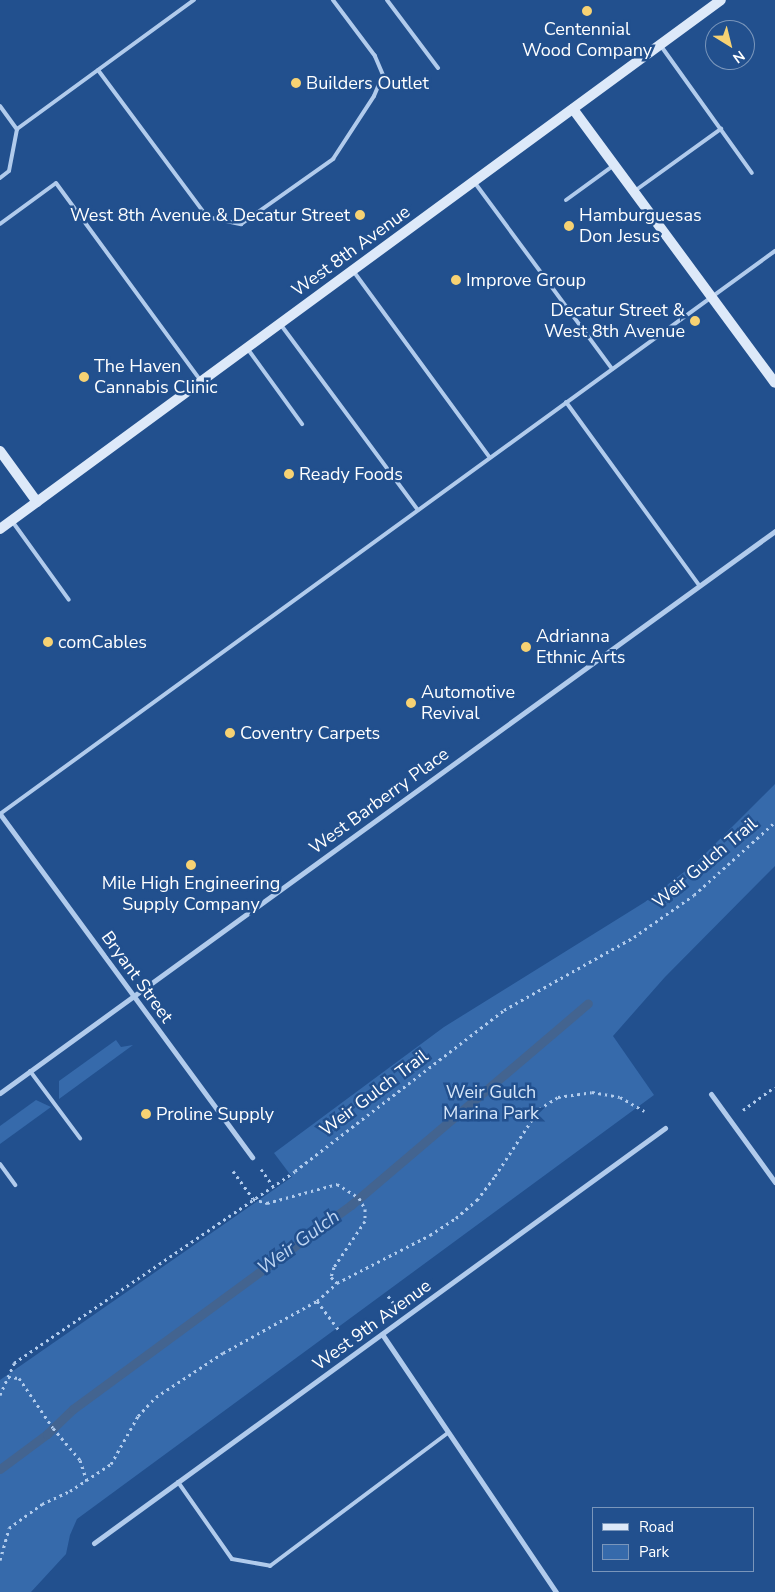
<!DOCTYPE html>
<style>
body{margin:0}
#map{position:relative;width:775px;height:1592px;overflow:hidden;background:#22508e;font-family:"Nunito Sans",sans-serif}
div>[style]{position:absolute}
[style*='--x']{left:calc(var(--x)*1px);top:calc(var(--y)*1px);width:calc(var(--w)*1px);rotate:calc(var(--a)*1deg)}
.green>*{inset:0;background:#366aab}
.stream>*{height:9px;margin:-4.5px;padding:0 4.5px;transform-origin:4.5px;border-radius:4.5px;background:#436490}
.path>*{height:3px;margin-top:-1.5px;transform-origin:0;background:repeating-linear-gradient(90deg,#b1cbec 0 2.5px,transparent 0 6.5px)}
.lane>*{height:4px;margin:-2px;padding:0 2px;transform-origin:2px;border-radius:2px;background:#b1cbec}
.street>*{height:5px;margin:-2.5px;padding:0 2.5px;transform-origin:2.5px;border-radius:2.5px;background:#b1cbec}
.secondary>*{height:10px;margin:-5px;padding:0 5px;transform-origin:5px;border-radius:5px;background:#dde9f9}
.dots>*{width:14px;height:14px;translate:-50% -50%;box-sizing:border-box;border:2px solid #22508e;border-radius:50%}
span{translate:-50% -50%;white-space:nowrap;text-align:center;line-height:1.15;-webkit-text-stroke:5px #22508e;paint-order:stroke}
.poi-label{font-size:18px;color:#fff}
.left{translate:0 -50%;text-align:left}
.right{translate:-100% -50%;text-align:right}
.street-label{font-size:18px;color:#fff}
.park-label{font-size:18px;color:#d6e6f9}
.water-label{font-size:19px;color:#bdd5f3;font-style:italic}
.legend{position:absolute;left:592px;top:1507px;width:162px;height:65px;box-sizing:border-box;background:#22508e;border:1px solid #7a96bb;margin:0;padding:6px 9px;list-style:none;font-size:15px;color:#fff}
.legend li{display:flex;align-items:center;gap:10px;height:25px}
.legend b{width:25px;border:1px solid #7a96bb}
.north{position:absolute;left:705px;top:20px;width:50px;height:50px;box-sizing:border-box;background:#22508e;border:1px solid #7a96bb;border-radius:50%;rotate:144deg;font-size:14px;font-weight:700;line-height:20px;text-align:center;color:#fff}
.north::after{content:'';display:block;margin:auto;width:18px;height:22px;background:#f7d273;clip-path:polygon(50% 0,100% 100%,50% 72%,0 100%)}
</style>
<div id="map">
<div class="green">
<i style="clip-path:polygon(775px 784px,775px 866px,665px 977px,613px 1036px,654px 1095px,77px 1519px,70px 1535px,66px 1554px,31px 1592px,0 1592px,0 1380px,292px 1177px,274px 1153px,444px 1027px,645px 902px,697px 862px)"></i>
<i style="clip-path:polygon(116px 1040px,121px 1047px,133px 1045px,59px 1099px,59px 1081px)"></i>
<i style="clip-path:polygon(36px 1100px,51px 1107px,0 1144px,0 1126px)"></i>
</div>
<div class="stream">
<i style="--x:0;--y:1469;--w:59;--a:-36.7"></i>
<i style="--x:47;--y:1434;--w:36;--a:-44"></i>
<i style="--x:73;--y:1409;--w:345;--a:-36.3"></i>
<i style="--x:351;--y:1205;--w:311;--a:-40.4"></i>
</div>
<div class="path">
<i style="--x:743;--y:1110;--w:39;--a:-36"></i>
<i style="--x:261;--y:1169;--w:21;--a:55"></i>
<i style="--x:233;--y:1171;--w:34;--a:54"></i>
<i style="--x:253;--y:1199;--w:15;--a:16"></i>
<i style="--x:267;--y:1203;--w:73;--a:-15.2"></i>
<i style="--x:337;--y:1184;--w:26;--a:32"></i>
<i style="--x:359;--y:1198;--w:13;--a:61"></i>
<i style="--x:365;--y:1209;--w:12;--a:90"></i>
<i style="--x:365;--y:1221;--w:55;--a:124"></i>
<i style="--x:334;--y:1267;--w:10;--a:107"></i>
<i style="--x:331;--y:1277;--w:8;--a:45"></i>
<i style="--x:388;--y:1296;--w:11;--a:52"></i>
<i style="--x:317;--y:1301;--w:38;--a:53"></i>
<i style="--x:8;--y:1377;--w:11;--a:5"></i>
<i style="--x:19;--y:1378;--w:60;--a:55.8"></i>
<i style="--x:53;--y:1428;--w:42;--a:49.8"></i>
<i style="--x:80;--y:1460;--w:22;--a:72"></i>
<i style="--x:0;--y:1395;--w:35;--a:-66"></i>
<i style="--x:14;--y:1363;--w:340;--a:-34.3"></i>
<i style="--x:295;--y:1171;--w:264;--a:-37.6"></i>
<i style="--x:504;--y:1010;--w:149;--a:-29.3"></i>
<i style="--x:634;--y:937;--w:73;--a:-35"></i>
<i style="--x:694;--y:895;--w:109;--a:-42"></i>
<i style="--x:0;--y:1560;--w:33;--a:-74"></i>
<i style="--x:9;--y:1528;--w:41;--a:-36"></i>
<i style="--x:42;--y:1504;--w:31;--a:-25"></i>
<i style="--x:70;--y:1491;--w:49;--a:-33.4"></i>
<i style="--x:111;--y:1464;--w:55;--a:-60.6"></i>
<i style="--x:138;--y:1416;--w:26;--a:-47"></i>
<i style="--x:156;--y:1397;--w:80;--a:-33.3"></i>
<i style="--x:223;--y:1353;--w:107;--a:-29"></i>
<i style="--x:317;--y:1301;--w:27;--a:-42"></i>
<i style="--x:337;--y:1283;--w:105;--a:-27.3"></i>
<i style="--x:430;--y:1235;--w:31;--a:-33"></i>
<i style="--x:456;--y:1218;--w:28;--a:-41"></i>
<i style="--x:477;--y:1200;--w:30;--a:-53"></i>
<i style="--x:495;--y:1176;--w:80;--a:-56.7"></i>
<i style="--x:539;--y:1109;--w:22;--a:-32"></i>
<i style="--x:558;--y:1097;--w:34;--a:-8"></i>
<i style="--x:592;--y:1092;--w:28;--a:10"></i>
<i style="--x:620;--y:1097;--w:28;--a:30"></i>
</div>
<div class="lane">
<i style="--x:387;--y:0;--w:85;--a:53.1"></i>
<i style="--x:661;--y:46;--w:156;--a:54.4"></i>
<i style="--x:98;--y:70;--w:183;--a:53.4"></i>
<i style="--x:207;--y:217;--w:35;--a:12"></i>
<i style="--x:241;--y:224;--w:113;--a:-35.2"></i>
<i style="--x:333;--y:159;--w:75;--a:-56.9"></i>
<i style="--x:374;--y:96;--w:23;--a:-67"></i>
<i style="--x:383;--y:75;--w:21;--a:-113"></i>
<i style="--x:375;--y:56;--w:70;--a:-126.9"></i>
<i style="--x:0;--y:106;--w:29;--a:54"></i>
<i style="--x:0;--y:178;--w:11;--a:-38"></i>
<i style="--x:9;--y:171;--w:43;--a:-79.2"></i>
<i style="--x:17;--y:129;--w:219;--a:-36.1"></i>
<i style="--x:475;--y:183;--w:231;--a:53.6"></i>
<i style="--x:636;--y:190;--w:105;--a:-35.7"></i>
<i style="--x:566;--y:200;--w:58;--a:-35.9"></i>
<i style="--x:0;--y:224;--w:69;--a:-36.2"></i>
<i style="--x:56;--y:183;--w:244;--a:53.8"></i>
<i style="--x:354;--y:272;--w:230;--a:53.8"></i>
<i style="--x:281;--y:325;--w:230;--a:53.5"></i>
<i style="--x:247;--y:348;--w:94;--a:54.1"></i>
<i style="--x:566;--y:402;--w:226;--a:54"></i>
<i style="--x:12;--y:521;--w:97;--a:54.2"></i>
<i style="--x:0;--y:814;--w:958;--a:-36"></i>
<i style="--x:30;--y:1071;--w:84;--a:53.3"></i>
<i style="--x:0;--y:1164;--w:26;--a:54"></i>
<i style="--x:178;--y:1482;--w:94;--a:55"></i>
<i style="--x:232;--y:1559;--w:39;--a:10"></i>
<i style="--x:270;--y:1566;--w:222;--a:-36.8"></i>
</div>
<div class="street">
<i style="--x:0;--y:814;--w:426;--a:53.7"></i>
<i style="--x:0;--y:1093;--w:957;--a:-35.95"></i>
<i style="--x:711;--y:1094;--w:109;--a:54"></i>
<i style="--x:382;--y:1334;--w:311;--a:56"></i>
<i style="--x:94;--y:1543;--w:706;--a:-36.01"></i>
</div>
<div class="secondary">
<i style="--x:573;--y:109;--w:340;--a:53.6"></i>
<i style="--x:0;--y:451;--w:63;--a:54"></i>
<i style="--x:0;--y:529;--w:894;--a:-36.27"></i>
</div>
<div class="dots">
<i style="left:587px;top:11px;background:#f7d273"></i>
<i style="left:296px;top:83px;background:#f7d273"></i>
<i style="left:360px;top:215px;background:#f7d273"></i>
<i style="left:569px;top:226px;background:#f7d273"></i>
<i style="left:456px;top:280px;background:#f7d273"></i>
<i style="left:695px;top:321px;background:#f7d273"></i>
<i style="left:84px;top:377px;background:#f7d273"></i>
<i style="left:289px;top:474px;background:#f7d273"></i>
<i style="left:48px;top:642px;background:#f7d273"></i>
<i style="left:526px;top:647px;background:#f7d273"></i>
<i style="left:411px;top:703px;background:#f7d273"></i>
<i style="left:230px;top:733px;background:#f7d273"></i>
<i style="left:191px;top:865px;background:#f7d273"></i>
<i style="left:146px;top:1114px;background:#f7d273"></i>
</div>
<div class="poi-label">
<span style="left:587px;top:40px">Centennial<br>Wood Company</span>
<span class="left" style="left:306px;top:83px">Builders Outlet</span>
<span class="right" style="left:350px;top:215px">West 8th Avenue &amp; Decatur Street</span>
<span class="left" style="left:579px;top:226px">Hamburguesas<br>Don Jesus</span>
<span class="left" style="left:466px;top:280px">Improve Group</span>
<span class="right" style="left:685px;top:321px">Decatur Street &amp;<br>West 8th Avenue</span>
<span class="left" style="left:94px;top:377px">The Haven<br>Cannabis Clinic</span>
<span class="left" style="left:299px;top:474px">Ready Foods</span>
<span class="left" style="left:536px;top:647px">Adrianna<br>Ethnic Arts</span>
<span class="left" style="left:58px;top:642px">comCables</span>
<span class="left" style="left:421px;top:703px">Automotive<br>Revival</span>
<span class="left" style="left:240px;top:733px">Coventry Carpets</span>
<span style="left:191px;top:894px">Mile High Engineering<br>Supply Company</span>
<span class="left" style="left:156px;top:1114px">Proline Supply</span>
</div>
<div class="street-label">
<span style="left:351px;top:251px;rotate:-36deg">West 8th Avenue</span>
<span style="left:379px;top:801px;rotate:-36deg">West Barberry Place</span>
<span style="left:705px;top:863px;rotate:-40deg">Weir Gulch Trail</span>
<span style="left:137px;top:977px;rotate:54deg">Bryant Street</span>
<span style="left:374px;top:1093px;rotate:-37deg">Weir Gulch Trail</span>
<span style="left:372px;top:1325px;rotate:-36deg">West 9th Avenue</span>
</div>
<div class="park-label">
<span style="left:491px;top:1103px">Weir Gulch<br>Marina Park</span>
</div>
<div class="water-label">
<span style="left:299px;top:1243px;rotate:-36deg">Weir Gulch</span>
</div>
<ul class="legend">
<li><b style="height:6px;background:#dde9f9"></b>Road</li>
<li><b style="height:14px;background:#366aab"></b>Park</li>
</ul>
<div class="north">N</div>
</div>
